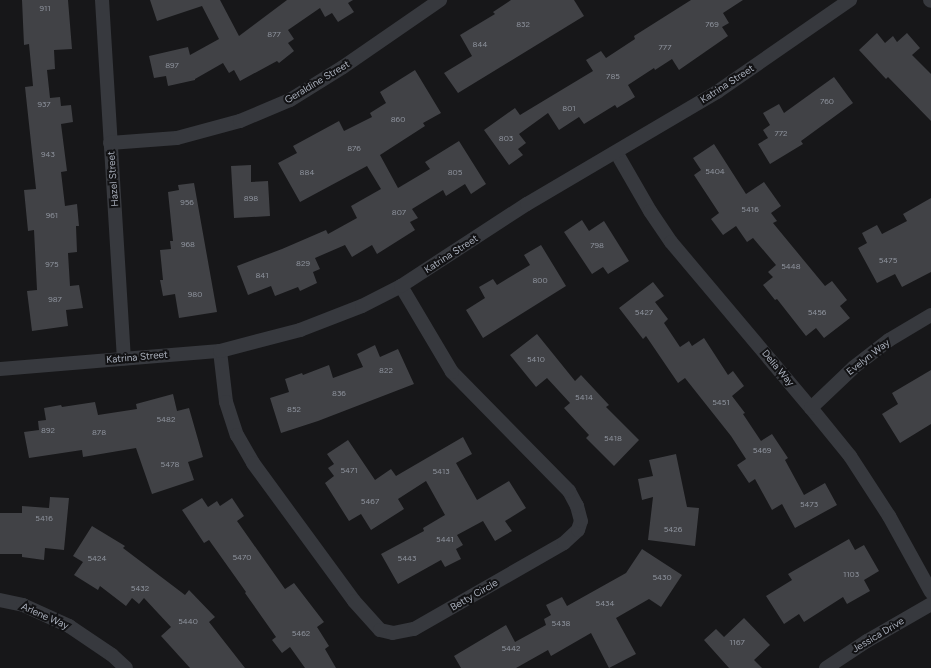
<!DOCTYPE html>
<style>
body{margin:0}
#map{position:relative;width:931px;height:668px;overflow:hidden;background:#171719;font-family:Figtree,sans-serif}
div>[style]{position:absolute}
[style*='--x']{left:calc(var(--x)*1px);top:calc(var(--y)*1px);width:calc(var(--w)*1px);rotate:calc(var(--a)*1deg)}
.building>*{inset:0;background:#414246}
.street>*{height:14px;margin:-7px;padding:0 7px;transform-origin:7px;border-radius:7px;background:#37393e}
span{translate:-50% -50%;white-space:nowrap;text-align:center;line-height:1.15;-webkit-text-stroke:4px #121214;paint-order:stroke}
.number-label{font-size:8px;color:#8e939d}
.number-label span{-webkit-text-stroke-width:0}
.street-label{font-size:10px;color:#a8aeba}
</style>
<div id="map">
<div class="building">
<i style="clip-path:polygon(22px 0,68px 0,72px 49px,54px 50px,55px 69px,47px 70px,50px 98px,60px 97px,61px 106px,71px 105px,73px 122px,61px 124px,67px 171px,61px 172px,65px 206px,77px 204px,79px 226px,76px 226px,77px 252px,68px 253px,70px 286px,79px 285px,83px 308px,66px 310px,68px 326px,32px 331px,27px 291px,37px 290px,34px 230px,28px 231px,24px 190px,36px 189px,25px 87px,33px 86px,29px 44px,24px 45px)"></i>
<i style="clip-path:polygon(150px 0,220px 0,239px 36px,287px 0,353px 0,348px 3px,354px 12px,338px 22px,332px 13px,325px 17px,320px 8px,288px 30px,294px 39px,288px 43px,294px 51px,279px 63px,277px 61px,240px 81px,234px 70px,229px 73px,223px 63px,195px 79px,195px 80px,168px 86px,166px 76px,154px 78px,149px 56px,188px 47px,190px 55px,219px 39px,202px 6px,157px 21px)"></i>
<i style="clip-path:polygon(511px 0,574px 0,584px 16px,458px 93px,444px 73px,472px 56px,460px 35px,495px 14px,493px 12px)"></i>
<i style="clip-path:polygon(691px 0,743px 0,723px 13px,729px 23px,722px 27px,728px 36px,679px 70px,672px 59px,655px 70px,654px 68px,628px 85px,635px 97px,617px 108px,615px 105px,584px 124px,579px 117px,559px 130px,548px 113px,519px 134px,526px 143px,518px 149px,523px 155px,509px 165px,484px 130px,515px 108px,520px 115px,593px 71px,586px 60px,601px 51px,606px 58px,635px 39px,634px 36px)"></i>
<i style="clip-path:polygon(877px 33px,885px 43px,893px 36px,897px 42px,907px 33px,920px 48px,912px 55px,931px 74px,931px 121px,888px 77px,886px 79px,859px 50px)"></i>
<i style="clip-path:polygon(415px 70px,441px 113px,423px 123px,425px 126px,380px 155px,398px 188px,430px 169px,425px 162px,459px 141px,486px 184px,471px 194px,465px 184px,446px 196px,443px 190px,412px 209px,418px 218px,410px 222px,415px 230px,377px 254px,372px 245px,352px 257px,345px 245px,315px 258px,320px 269px,313px 272px,317px 283px,300px 291px,298px 287px,275px 296px,271px 286px,248px 295px,237px 266px,282px 249px,326px 230px,328px 234px,357px 218px,351px 206px,381px 189px,367px 166px,300px 202px,278px 163px,297px 153px,293px 146px,339px 121px,344px 131px,372px 117px,370px 113px,386px 103px,380px 92px)"></i>
<i style="clip-path:polygon(834px 77px,853px 103px,801px 141px,803px 144px,770px 164px,758px 144px,768px 138px,763px 130px,770px 125px,763px 113px,779px 104px,784px 113px)"></i>
<i style="clip-path:polygon(714px 144px,746px 194px,764px 182px,781px 206px,771px 213px,777px 221px,773px 223px,825px 286px,832px 281px,847px 300px,840px 306px,850px 318px,824px 338px,816px 328px,806px 336px,777px 299px,775px 300px,763px 285px,773px 277px,768px 272px,776px 265px,753px 238px,747px 242px,736px 226px,723px 235px,711px 219px,719px 213px,694px 175px,701px 170px,693px 158px)"></i>
<i style="clip-path:polygon(251px 165px,251px 182px,268px 181px,270px 216px,234px 218px,231px 166px)"></i>
<i style="clip-path:polygon(194px 183px,217px 312px,179px 318px,175px 294px,163px 296px,160px 280px,163px 280px,160px 250px,171px 249px,170px 241px,173px 241px,168px 192px,179px 190px,178px 185px)"></i>
<i style="clip-path:polygon(931px 198px,931px 272px,902px 287px,895px 274px,877px 283px,858px 248px,867px 243px,862px 233px,877px 225px,882px 234px,907px 221px,903px 214px)"></i>
<i style="clip-path:polygon(582px 220px,589px 231px,604px 221px,629px 261px,608px 274px,603px 267px,592px 274px,564px 232px)"></i>
<i style="clip-path:polygon(541px 245px,566px 286px,483px 338px,466px 310px,485px 298px,479px 287px,493px 279px,497px 285px,530px 265px,524px 255px)"></i>
<i style="clip-path:polygon(653px 282px,664px 296px,655px 302px,668px 319px,664px 323px,680px 347px,689px 341px,692px 346px,704px 338px,728px 375px,733px 371px,744px 386px,732px 396px,745px 413px,743px 414px,761px 441px,772px 434px,788px 458px,785px 460px,804px 495px,825px 483px,837px 505px,795px 528px,782px 504px,772px 510px,755px 479px,749px 483px,737px 465px,746px 459px,731px 436px,685px 378px,678px 383px,646px 336px,643px 339px,619px 308px)"></i>
<i style="clip-path:polygon(537px 334px,575px 381px,581px 375px,609px 405px,606px 407px,639px 440px,614px 466px,586px 438px,589px 435px,564px 408px,570px 403px,547px 378px,536px 387px,510px 355px)"></i>
<i style="clip-path:polygon(375px 345px,380px 357px,398px 349px,414px 384px,318px 421px,281px 433px,270px 398px,289px 392px,285px 379px,302px 373px,303px 375px,329px 365px,333px 378px,363px 367px,357px 354px)"></i>
<i style="clip-path:polygon(931px 370px,931px 424px,900px 443px,882px 414px,898px 404px,892px 393px)"></i>
<i style="clip-path:polygon(173px 394px,177px 411px,189px 408px,203px 457px,188px 462px,194px 480px,152px 494px,136px 448px,83px 457px,82px 450px,29px 458px,24px 432px,39px 430px,38px 421px,46px 420px,44px 408px,61px 405px,62px 407px,95px 402px,98px 415px,137px 409px,136px 404px)"></i>
<i style="clip-path:polygon(463px 437px,472px 454px,456px 463px,477px 500px,509px 481px,526px 508px,505px 521px,512px 531px,495px 541px,483px 521px,457px 535px,463px 545px,456px 549px,461px 559px,445px 567px,441px 560px,398px 584px,381px 554px,424px 531px,423px 528px,445px 515px,426px 481px,398px 499px,404px 509px,371px 530px,361px 514px,349px 521px,325px 483px,334px 476px,328px 468px,334px 464px,327px 454px,348px 440px,375px 480px,391px 469px,396px 476px)"></i>
<i style="clip-path:polygon(676px 454px,687px 507px,699px 508px,695px 546px,648px 540px,653px 497px,642px 500px,638px 479px,653px 476px,649px 460px)"></i>
<i style="clip-path:polygon(50px 497px,69px 498px,64px 550px,45px 548px,44px 560px,22px 557px,22px 554px,0 554px,0 513px,22px 513px,22px 506px,49px 508px)"></i>
<i style="clip-path:polygon(202px 498px,208px 507px,217px 501px,220px 506px,232px 498px,244px 516px,237px 521px,285px 589px,294px 583px,324px 622px,317px 627px,329px 646px,325px 649px,336px 668px,305px 668px,290px 647px,282px 653px,272px 640px,276px 637px,245px 593px,246px 592px,209px 540px,204px 543px,182px 510px)"></i>
<i style="clip-path:polygon(92px 526px,125px 546px,123px 548px,185px 595px,189px 590px,215px 617px,209px 622px,245px 668px,190px 668px,161px 636px,171px 627px,144px 598px,139px 604px,132px 598px,126px 606px,100px 586px,98px 590px,74px 575px,83px 562px,73px 556px)"></i>
<i style="clip-path:polygon(849px 539px,855px 550px,864px 545px,879px 571px,864px 580px,870px 591px,847px 604px,843px 597px,804px 622px,799px 614px,784px 624px,766px 596px,792px 580px,788px 574px)"></i>
<i style="clip-path:polygon(642px 549px,682px 575px,661px 607px,649px 599px,616px 618px,636px 654px,609px 668px,591px 633px,551px 656px,548px 650px,516px 668px,461px 668px,454px 656px,506px 625px,515px 642px,546px 625px,544px 619px,551px 615px,546px 605px,562px 597px,567px 606px,626px 573px)"></i>
<i style="clip-path:polygon(744px 618px,770px 645px,754px 660px,762px 668px,729px 668px,704px 640px,716px 629px,724px 637px)"></i>
</div>
<div class="street">
<i style="--x:102;--y:0;--w:359;--a:86.5"></i>
<i style="--x:930;--y:0;--w:1;--a:45"></i>
<i style="--x:110;--y:143;--w:67;--a:-4.3"></i>
<i style="--x:177;--y:138;--w:65;--a:-15.1"></i>
<i style="--x:240;--y:121;--w:54;--a:-22.8"></i>
<i style="--x:290;--y:100;--w:62;--a:-31.9"></i>
<i style="--x:343;--y:67;--w:118;--a:-34.6"></i>
<i style="--x:616;--y:152;--w:68;--a:60"></i>
<i style="--x:650;--y:211;--w:37;--a:56"></i>
<i style="--x:671;--y:242;--w:217;--a:49.9"></i>
<i style="--x:811;--y:408;--w:62;--a:50.9"></i>
<i style="--x:850;--y:456;--w:72;--a:57"></i>
<i style="--x:889;--y:516;--w:87;--a:61.1"></i>
<i style="--x:220;--y:351;--w:51;--a:83.3"></i>
<i style="--x:226;--y:402;--w:35;--a:72"></i>
<i style="--x:237;--y:435;--w:32;--a:60"></i>
<i style="--x:253;--y:463;--w:171;--a:53.8"></i>
<i style="--x:354;--y:601;--w:39;--a:48"></i>
<i style="--x:380;--y:630;--w:13;--a:13"></i>
<i style="--x:393;--y:633;--w:21;--a:-11"></i>
<i style="--x:414;--y:629;--w:173;--a:-29.8"></i>
<i style="--x:564;--y:543;--w:19;--a:-43"></i>
<i style="--x:578;--y:530;--w:9;--a:-72"></i>
<i style="--x:581;--y:521;--w:16;--a:-105"></i>
<i style="--x:577;--y:506;--w:17;--a:-118"></i>
<i style="--x:569;--y:491;--w:167;--a:-134.5"></i>
<i style="--x:452;--y:372;--w:100;--a:-120.7"></i>
<i style="--x:0;--y:369;--w:221;--a:-4.7"></i>
<i style="--x:220;--y:351;--w:83;--a:-14.7"></i>
<i style="--x:300;--y:330;--w:66;--a:-21.2"></i>
<i style="--x:362;--y:306;--w:44;--a:-27.1"></i>
<i style="--x:401;--y:286;--w:150;--a:-33.1"></i>
<i style="--x:527;--y:204;--w:221;--a:-30.5"></i>
<i style="--x:717;--y:92;--w:162;--a:-34.7"></i>
<i style="--x:811;--y:408;--w:59;--a:-43.6"></i>
<i style="--x:854;--y:367;--w:44;--a:-37.6"></i>
<i style="--x:889;--y:340;--w:49;--a:-30.8"></i>
<i style="--x:0;--y:600;--w:24;--a:12"></i>
<i style="--x:23;--y:605;--w:51;--a:24.5"></i>
<i style="--x:69;--y:626;--w:52;--a:34"></i>
<i style="--x:112;--y:655;--w:19;--a:43"></i>
<i style="--x:826;--y:668;--w:49;--a:-33.4"></i>
<i style="--x:867;--y:641;--w:74;--a:-30"></i>
</div>
<div class="number-label">
<span style="left:45px;top:9px">911</span>
<span style="left:523px;top:25px">832</span>
<span style="left:712px;top:25px">769</span>
<span style="left:274px;top:35px">877</span>
<span style="left:480px;top:45px">844</span>
<span style="left:665px;top:48px">777</span>
<span style="left:172px;top:66px">897</span>
<span style="left:613px;top:77px">785</span>
<span style="left:827px;top:102px">760</span>
<span style="left:44px;top:105px">937</span>
<span style="left:569px;top:109px">801</span>
<span style="left:398px;top:120px">860</span>
<span style="left:781px;top:134px">772</span>
<span style="left:506px;top:139px">803</span>
<span style="left:354px;top:149px">876</span>
<span style="left:48px;top:155px">943</span>
<span style="left:715px;top:172px">5404</span>
<span style="left:307px;top:173px">884</span>
<span style="left:455px;top:173px">805</span>
<span style="left:251px;top:199px">898</span>
<span style="left:187px;top:203px">956</span>
<span style="left:750px;top:210px">5416</span>
<span style="left:399px;top:213px">807</span>
<span style="left:52px;top:216px">961</span>
<span style="left:188px;top:245px">968</span>
<span style="left:597px;top:246px">798</span>
<span style="left:888px;top:261px">5475</span>
<span style="left:303px;top:264px">829</span>
<span style="left:52px;top:265px">975</span>
<span style="left:791px;top:267px">5448</span>
<span style="left:262px;top:276px">841</span>
<span style="left:540px;top:281px">800</span>
<span style="left:195px;top:295px">980</span>
<span style="left:55px;top:300px">987</span>
<span style="left:644px;top:313px">5427</span>
<span style="left:817px;top:313px">5456</span>
<span style="left:536px;top:360px">5410</span>
<span style="left:386px;top:371px">822</span>
<span style="left:339px;top:394px">836</span>
<span style="left:584px;top:398px">5414</span>
<span style="left:721px;top:403px">5451</span>
<span style="left:294px;top:410px">852</span>
<span style="left:166px;top:420px">5482</span>
<span style="left:48px;top:431px">892</span>
<span style="left:99px;top:433px">878</span>
<span style="left:613px;top:439px">5418</span>
<span style="left:762px;top:451px">5469</span>
<span style="left:170px;top:465px">5478</span>
<span style="left:349px;top:471px">5471</span>
<span style="left:441px;top:472px">5413</span>
<span style="left:370px;top:502px">5467</span>
<span style="left:809px;top:505px">5473</span>
<span style="left:44px;top:519px">5416</span>
<span style="left:673px;top:530px">5426</span>
<span style="left:445px;top:540px">5441</span>
<span style="left:242px;top:558px">5470</span>
<span style="left:97px;top:559px">5424</span>
<span style="left:407px;top:559px">5443</span>
<span style="left:851px;top:575px">1103</span>
<span style="left:662px;top:578px">5430</span>
<span style="left:140px;top:589px">5432</span>
<span style="left:605px;top:604px">5434</span>
<span style="left:188px;top:622px">5440</span>
<span style="left:561px;top:624px">5438</span>
<span style="left:301px;top:634px">5462</span>
<span style="left:737px;top:643px">1167</span>
<span style="left:511px;top:649px">5442</span>
</div>
<div class="street-label">
<span style="left:317px;top:82px;rotate:-31deg">Geraldine Street</span>
<span style="left:727px;top:84px;rotate:-33deg">Katrina Street</span>
<span style="left:113px;top:179px;rotate:-94deg">Hazel Street</span>
<span style="left:451px;top:254px;rotate:-33deg">Katrina Street</span>
<span style="left:137px;top:357px;rotate:-5deg">Katrina Street</span>
<span style="left:868px;top:357px;rotate:-38deg">Evelyn Way</span>
<span style="left:778px;top:368px;rotate:50deg">Delia Way</span>
<span style="left:474px;top:595px;rotate:-30deg">Betty Circle</span>
<span style="left:45px;top:616px;rotate:24deg">Arlene Way</span>
<span style="left:878px;top:635px;rotate:-31deg">Jessica Drive</span>
</div>
</div>
